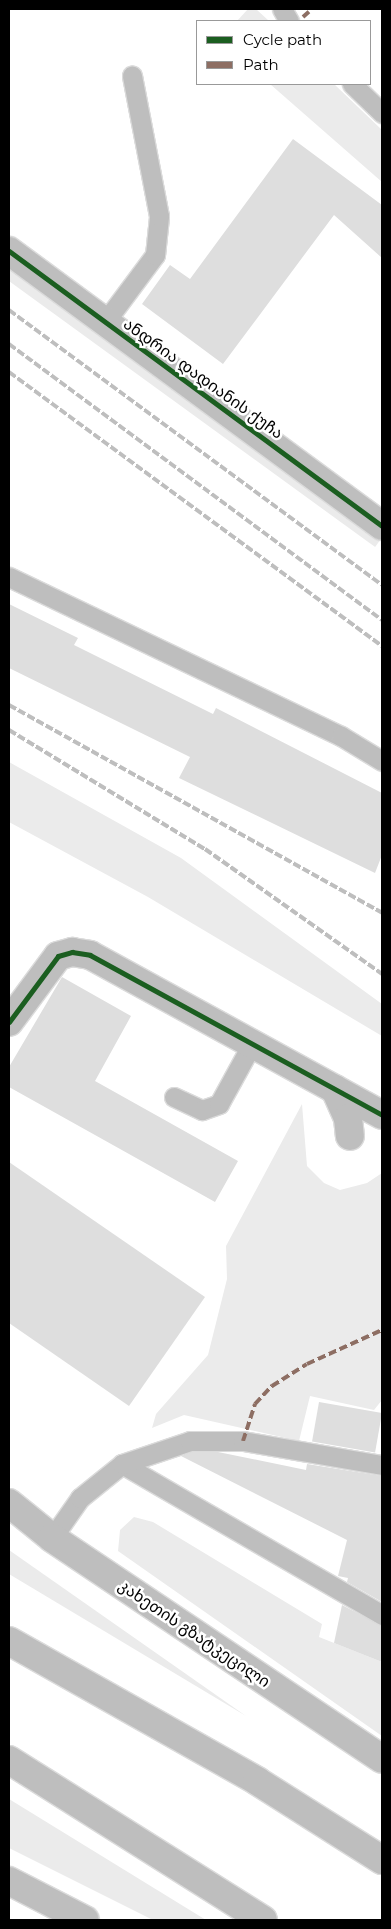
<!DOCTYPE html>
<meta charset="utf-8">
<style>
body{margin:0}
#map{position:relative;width:391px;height:1929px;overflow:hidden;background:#fff;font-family:Montserrat,"Noto Sans Georgian",sans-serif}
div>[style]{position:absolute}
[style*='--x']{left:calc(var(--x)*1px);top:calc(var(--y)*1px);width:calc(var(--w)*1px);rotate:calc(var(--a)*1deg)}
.green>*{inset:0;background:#ebebeb;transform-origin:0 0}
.building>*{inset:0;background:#dedede;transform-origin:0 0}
.roads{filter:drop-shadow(1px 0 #dbdbdb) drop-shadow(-1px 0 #dbdbdb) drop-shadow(0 1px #dbdbdb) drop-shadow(0 -1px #dbdbdb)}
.lane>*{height:19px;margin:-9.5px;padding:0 9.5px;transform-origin:9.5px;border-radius:9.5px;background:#bebebe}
.street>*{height:28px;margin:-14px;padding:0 14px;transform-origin:14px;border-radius:14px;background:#bebebe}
.primary>*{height:28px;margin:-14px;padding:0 14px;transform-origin:14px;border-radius:14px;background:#bebebe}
.highway>*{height:28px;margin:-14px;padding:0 14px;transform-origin:14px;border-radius:14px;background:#bebebe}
.rail>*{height:4px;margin-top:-2px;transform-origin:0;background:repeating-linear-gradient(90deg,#bebebe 0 8px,transparent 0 10.5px)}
.quiet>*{height:4px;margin-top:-2px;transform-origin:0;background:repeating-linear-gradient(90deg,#8d6e63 0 8px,transparent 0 12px)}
.cycleway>*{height:5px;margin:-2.5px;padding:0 2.5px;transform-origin:2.5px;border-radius:2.5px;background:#1b5e20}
span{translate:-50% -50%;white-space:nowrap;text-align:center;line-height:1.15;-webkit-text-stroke:5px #fff;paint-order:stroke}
.street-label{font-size:16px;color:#000}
.frame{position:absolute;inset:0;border:10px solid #000;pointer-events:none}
.legend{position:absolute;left:196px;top:20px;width:175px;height:65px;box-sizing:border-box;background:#fff;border:1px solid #999;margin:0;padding:6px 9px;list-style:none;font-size:15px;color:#000}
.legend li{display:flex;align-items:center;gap:10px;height:25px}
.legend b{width:25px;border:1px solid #999}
</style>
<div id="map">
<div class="green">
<i style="clip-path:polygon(248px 9px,256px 9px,269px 21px,237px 21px)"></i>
<i style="clip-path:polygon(270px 84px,334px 84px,382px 130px,382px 182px)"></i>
<i style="left:9px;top:265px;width:462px;height:13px;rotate:36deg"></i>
<i style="clip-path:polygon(9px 762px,181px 858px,382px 1004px,382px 1036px,148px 897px,9px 822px)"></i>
<i style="clip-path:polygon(302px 1104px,307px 1166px,324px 1183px,340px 1190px,367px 1183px,382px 1173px,382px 1400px,374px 1410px,310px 1396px,299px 1441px,184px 1415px,152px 1428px,156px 1414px,208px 1355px,227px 1279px,226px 1246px)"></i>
<i style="clip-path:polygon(134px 1517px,153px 1522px,322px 1624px,319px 1637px,382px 1662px,382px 1736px,118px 1551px,120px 1530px)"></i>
<i style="clip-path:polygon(9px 1550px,246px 1716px,9px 1574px)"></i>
<i style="clip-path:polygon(9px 1799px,206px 1920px,153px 1920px,9px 1848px)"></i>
</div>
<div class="building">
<i style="clip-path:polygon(293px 139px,382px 205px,382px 258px,334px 215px,223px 364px,142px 304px,170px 265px,190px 279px)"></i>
<i style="clip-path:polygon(9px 604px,78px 638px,74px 645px,213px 714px,216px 708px,382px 793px,382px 855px,375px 873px,179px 778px,190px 757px,9px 668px)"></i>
<i style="clip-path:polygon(62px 977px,131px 1016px,95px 1081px,238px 1161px,215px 1202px,9px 1087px,9px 1067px)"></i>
<i style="clip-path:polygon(9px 1162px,205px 1297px,129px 1406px,9px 1323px)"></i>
<i style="left:319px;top:1402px;width:64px;height:40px;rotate:10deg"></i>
<i style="clip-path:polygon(192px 1452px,218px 1452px,306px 1470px,307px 1464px,382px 1476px,382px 1602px,347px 1582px,348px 1578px,338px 1576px,347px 1540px,181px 1456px)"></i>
<i style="clip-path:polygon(342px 1605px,382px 1626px,382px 1662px,334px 1643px)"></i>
</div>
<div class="roads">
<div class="lane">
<i style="--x:282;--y:9;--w:14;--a:60"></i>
<i style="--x:352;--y:84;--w:42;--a:44"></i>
<i style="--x:105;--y:322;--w:84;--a:-53.3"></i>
<i style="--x:155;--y:255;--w:39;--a:-84"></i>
<i style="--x:159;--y:216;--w:143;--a:-100.9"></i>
<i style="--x:9;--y:577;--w:368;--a:25.6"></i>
<i style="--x:341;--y:736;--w:48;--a:31.4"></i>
<i style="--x:174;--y:1097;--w:31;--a:25"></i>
<i style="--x:202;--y:1110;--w:18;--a:-19"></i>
<i style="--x:219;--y:1104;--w:68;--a:-61.2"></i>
<i style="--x:122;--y:1464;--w:301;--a:30.1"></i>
<i style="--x:52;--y:1538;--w:49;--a:-55"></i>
<i style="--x:80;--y:1498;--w:54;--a:-39"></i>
<i style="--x:122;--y:1464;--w:72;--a:-18.7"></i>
<i style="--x:190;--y:1441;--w:53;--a:0"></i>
<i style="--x:243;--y:1441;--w:141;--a:9.8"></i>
</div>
<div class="street">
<i style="--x:9;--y:251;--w:463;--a:36.4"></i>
<i style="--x:9;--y:1022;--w:82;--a:-53.4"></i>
<i style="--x:58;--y:956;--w:15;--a:-16"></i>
<i style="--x:72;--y:952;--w:18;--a:9"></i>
<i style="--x:90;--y:955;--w:333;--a:28.7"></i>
<i style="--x:335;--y:1089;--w:32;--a:66"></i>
<i style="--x:348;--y:1118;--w:18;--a:84"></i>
</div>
<div class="primary">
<i style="--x:9;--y:1503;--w:55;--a:39.1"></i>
<i style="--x:52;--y:1538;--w:397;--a:33.8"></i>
<i style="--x:9;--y:1881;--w:85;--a:27.2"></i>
</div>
<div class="highway">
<i style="--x:9;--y:1641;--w:285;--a:29.4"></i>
<i style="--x:257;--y:1781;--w:148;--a:32.3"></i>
<i style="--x:9;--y:1760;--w:300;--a:32.2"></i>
</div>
</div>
<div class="rail">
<i style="--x:9;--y:310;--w:463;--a:36.4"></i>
<i style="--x:9;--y:344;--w:464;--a:36.5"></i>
<i style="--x:9;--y:372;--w:463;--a:36.3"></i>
<i style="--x:9;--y:705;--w:427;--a:29.1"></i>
<i style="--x:9;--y:730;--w:229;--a:31.3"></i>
<i style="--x:205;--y:849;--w:217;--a:35.2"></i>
</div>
<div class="quiet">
<i style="--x:303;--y:17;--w:12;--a:-42"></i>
<i style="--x:243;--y:1441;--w:39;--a:-72"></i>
<i style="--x:255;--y:1404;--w:25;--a:-47"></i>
<i style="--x:272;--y:1386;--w:41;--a:-32.2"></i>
<i style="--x:307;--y:1364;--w:82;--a:-24.4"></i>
</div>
<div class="cycleway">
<i style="--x:9;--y:251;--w:463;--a:36.4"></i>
<i style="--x:9;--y:1022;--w:82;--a:-53.4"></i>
<i style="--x:58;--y:956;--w:15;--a:-16"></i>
<i style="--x:72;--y:952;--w:18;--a:9"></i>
<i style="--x:90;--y:955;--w:333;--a:28.7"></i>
</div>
<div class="street-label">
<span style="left:203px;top:379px;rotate:36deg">ანდრია დადიანის ქუჩა</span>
<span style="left:194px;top:1634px;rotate:34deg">კახეთის გზატკეცილი</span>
</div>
<div class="frame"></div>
<ul class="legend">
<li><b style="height:6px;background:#1b5e20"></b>Cycle path</li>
<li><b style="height:6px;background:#8d6e63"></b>Path</li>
</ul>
</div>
